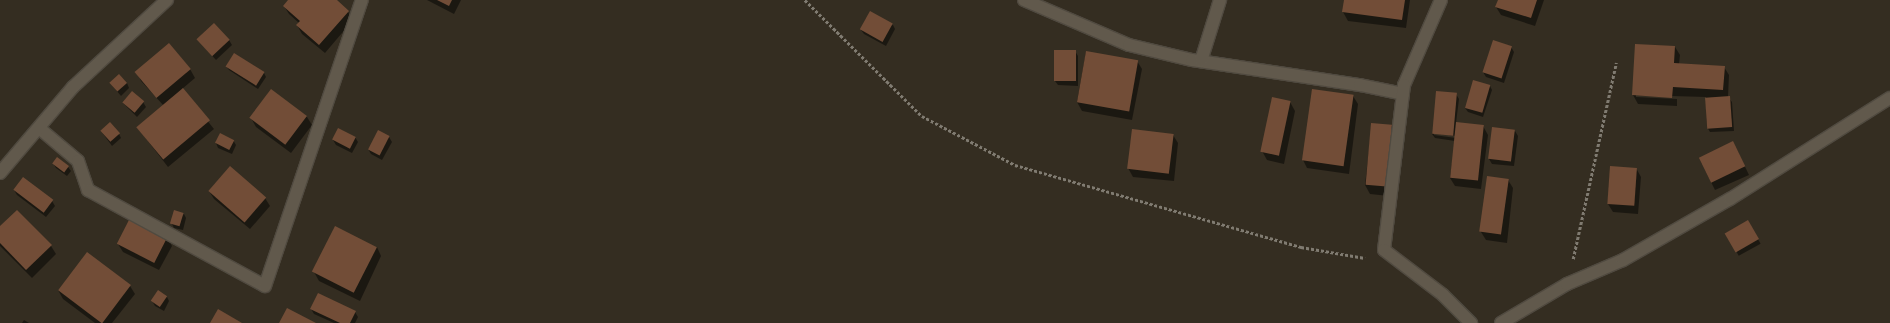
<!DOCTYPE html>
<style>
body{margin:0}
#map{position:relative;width:1890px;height:323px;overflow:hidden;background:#342d21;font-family:"Playfair Display",serif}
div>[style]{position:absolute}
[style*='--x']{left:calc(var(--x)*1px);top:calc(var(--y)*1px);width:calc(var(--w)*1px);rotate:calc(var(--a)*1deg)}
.shadow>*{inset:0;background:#0007;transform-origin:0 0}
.building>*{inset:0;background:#724d37;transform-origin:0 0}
.path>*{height:2.5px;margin-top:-1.25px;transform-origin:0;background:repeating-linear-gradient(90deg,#807b71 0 3px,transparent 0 5px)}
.roads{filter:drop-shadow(1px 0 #504a40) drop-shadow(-1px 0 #504a40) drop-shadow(0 1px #504a40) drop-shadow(0 -1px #504a40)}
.minor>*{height:12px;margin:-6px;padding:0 6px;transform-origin:6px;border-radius:6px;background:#61594c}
span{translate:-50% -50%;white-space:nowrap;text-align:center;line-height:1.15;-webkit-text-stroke:3.5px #191510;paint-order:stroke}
</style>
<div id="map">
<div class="shadow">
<i style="clip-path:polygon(289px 0,335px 0,348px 12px,353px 20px,325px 53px,302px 34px,297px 25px,299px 23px,289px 14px,284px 6px)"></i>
<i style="clip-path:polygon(427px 0,461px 0,454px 14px)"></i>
<i style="clip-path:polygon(1345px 0,1410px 0,1406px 28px,1348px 21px,1343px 12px)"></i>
<i style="clip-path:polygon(1499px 0,1544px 0,1535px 26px,1501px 15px,1496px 7px)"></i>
<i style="clip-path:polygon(893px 25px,895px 29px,886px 46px,864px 34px,861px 30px)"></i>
<i style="clip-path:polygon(198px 40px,229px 40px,232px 45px,216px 60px)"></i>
<i style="clip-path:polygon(1636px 45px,1675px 47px,1680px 55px,1679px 64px,1724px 67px,1729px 75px,1728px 97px,1732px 102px,1734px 131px,1710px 132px,1707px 127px,1706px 97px,1636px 95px,1636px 97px,1677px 99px,1677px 106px,1638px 104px,1633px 95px)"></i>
<i style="clip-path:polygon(1511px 47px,1514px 52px,1504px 83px,1486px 77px,1483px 72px)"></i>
<i style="clip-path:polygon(1075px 51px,1078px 56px,1078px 86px,1058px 85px,1055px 81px)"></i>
<i style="clip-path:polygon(1086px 52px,1137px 61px,1142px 69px,1132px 120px,1082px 111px,1077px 102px)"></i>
<i style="clip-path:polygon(234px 54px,264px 73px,266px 77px,258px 89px,229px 70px,226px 66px)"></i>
<i style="clip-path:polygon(190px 69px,195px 78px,182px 89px,214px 129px,168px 167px,137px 127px,164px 106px,141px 81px,137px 72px)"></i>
<i style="clip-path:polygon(127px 83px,129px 88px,121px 96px,111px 84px)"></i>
<i style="clip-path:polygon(1490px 86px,1492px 90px,1483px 117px,1468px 112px,1465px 108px)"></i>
<i style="clip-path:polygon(271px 91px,307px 117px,312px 125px,291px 153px,256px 127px,251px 118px)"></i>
<i style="clip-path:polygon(132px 93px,143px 102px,146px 107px,137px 117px,123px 103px)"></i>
<i style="clip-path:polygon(evenodd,1456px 94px,1459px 99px,1456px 123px,1483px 126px,1488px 135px,1481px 189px,1455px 186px,1450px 178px,1455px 141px,1435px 138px,1432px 134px,1456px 94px,1434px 133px,1456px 136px,1456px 138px,1434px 135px,1434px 133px)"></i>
<i style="clip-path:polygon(1353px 96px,1358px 104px,1349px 174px,1307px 168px,1303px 160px)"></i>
<i style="clip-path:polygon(1290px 102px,1295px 111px,1284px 164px,1267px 160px,1262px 151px)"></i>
<i style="clip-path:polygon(1372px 124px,1392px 126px,1397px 135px,1389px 196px,1370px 194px,1365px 185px)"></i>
<i style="clip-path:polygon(101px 131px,119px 134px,121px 138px,112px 146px)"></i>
<i style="clip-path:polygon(1515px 131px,1518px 136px,1514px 166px,1492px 164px,1489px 159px)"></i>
<i style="clip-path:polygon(1173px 135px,1178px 143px,1174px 181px,1133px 177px,1128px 168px)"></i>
<i style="clip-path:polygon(355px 137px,358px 142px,352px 153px,336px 145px,333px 140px)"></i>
<i style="clip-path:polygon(389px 137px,392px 142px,382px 160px,371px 154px,368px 149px)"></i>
<i style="clip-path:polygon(233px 140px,236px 145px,232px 154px,218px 148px,216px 143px)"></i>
<i style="clip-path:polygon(1737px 150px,1749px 175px,1715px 190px,1699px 158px)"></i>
<i style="clip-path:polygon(53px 163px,68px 167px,71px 171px,67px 176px,56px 168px)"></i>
<i style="clip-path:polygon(1636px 168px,1641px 177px,1638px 214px,1613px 212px,1608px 204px)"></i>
<i style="clip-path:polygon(1508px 180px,1513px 188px,1507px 243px,1486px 240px,1481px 232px)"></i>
<i style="clip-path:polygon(14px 190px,52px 201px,55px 206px,46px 217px,17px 195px)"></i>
<i style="clip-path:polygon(209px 191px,265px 198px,270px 206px,250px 229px,214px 199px)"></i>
<i style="clip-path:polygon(184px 214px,186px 218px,183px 230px,174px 228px,172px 224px)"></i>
<i style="left:1748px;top:221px;width:26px;height:25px;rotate:61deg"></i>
<i style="clip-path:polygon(0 228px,51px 246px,56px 254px,32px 278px,0 246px)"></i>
<i style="clip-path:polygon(167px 237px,172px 246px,159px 270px,123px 252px,118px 244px)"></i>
<i style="clip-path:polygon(377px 247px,381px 256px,360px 301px,319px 281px,314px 272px)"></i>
<i style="clip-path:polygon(130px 286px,135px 294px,112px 323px,95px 323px,63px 299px,58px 290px)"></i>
<i style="clip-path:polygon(167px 297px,169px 301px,164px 311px,155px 306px,152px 301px)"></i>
<i style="clip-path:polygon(311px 309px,355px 312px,358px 317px,355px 323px,334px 323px,314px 314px)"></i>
<i style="clip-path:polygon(24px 320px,29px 323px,22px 323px)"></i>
</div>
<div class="building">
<i style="clip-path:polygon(288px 0,337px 0,349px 11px,319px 45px,296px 25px,300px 21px,283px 6px)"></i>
<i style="clip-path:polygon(437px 0,452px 0,449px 6px)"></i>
<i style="clip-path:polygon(1344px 0,1405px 0,1402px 20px,1342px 12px)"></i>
<i style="clip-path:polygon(1498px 0,1537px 0,1531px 18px,1495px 7px)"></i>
<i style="left:870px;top:11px;width:26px;height:21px;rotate:29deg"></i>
<i style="left:214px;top:23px;width:23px;height:24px;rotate:47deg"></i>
<i style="left:1493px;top:40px;width:20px;height:34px;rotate:18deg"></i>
<i style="left:169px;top:43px;width:34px;height:45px;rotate:50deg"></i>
<i style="clip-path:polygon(1635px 44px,1675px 46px,1674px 63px,1725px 66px,1723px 90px,1673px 87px,1672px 98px,1632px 95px)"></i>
<i style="left:1054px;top:50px;width:22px;height:31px"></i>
<i style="left:1086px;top:51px;width:53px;height:52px;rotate:10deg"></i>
<i style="left:234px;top:53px;width:36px;height:16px;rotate:32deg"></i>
<i style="left:119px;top:74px;width:12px;height:13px;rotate:48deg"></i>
<i style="left:1473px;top:80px;width:18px;height:29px;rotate:16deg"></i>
<i style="left:183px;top:88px;width:42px;height:61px;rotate:50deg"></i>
<i style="left:271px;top:89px;width:45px;height:36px;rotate:37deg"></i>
<i style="left:1312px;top:89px;width:42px;height:72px;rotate:8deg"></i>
<i style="left:132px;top:91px;width:16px;height:15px;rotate:40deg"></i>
<i style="left:1436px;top:91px;width:21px;height:43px;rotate:5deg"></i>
<i style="left:1730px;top:96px;width:31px;height:25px;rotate:86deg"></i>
<i style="left:1272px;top:97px;width:19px;height:56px;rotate:12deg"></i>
<i style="left:110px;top:122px;width:15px;height:13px;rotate:48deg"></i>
<i style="left:1456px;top:122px;width:28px;height:56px;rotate:6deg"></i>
<i style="left:1371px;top:123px;width:21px;height:62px;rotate:5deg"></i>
<i style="left:1492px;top:127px;width:23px;height:32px;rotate:7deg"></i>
<i style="left:338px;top:128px;width:20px;height:13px;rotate:27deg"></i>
<i style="left:1132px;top:129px;width:42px;height:40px;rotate:7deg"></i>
<i style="left:378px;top:130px;width:13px;height:22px;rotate:27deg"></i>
<i style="left:220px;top:133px;width:16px;height:11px;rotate:27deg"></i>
<i style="left:1733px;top:141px;width:28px;height:38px;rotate:64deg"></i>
<i style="left:57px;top:157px;width:15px;height:8px;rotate:37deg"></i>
<i style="left:230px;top:166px;width:48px;height:33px;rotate:41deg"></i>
<i style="left:1610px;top:166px;width:27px;height:38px;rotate:4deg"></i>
<i style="left:1487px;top:176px;width:22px;height:56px;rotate:8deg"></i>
<i style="left:23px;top:177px;width:38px;height:16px;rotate:37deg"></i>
<i style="clip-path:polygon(17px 210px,52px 245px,26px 270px,0 243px,0 226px)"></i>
<i style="left:174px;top:210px;width:10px;height:14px;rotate:17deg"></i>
<i style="left:130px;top:218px;width:42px;height:29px;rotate:27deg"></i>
<i style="left:1748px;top:220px;width:22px;height:27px;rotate:60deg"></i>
<i style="left:335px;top:226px;width:47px;height:51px;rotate:27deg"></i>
<i style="left:87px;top:252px;width:55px;height:48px;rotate:37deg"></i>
<i style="left:158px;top:290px;width:11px;height:13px;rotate:34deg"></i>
<i style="clip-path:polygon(318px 293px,356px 311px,350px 323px,340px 323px,310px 309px)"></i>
<i style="clip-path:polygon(287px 308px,316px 323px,279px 323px)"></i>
<i style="clip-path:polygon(218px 309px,242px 323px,210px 323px)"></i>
</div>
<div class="path">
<i style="--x:805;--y:0;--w:165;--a:44.8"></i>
<i style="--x:922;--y:116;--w:105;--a:27.8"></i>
<i style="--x:1015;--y:165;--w:298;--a:16"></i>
<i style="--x:1301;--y:247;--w:65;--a:9.8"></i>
<i style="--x:1573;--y:259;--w:201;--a:-77.6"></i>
</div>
<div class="roads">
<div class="minor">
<i style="--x:1024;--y:0;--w:114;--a:23.2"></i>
<i style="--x:1129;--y:45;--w:65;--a:13.4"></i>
<i style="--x:1192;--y:60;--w:170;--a:8.5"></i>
<i style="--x:1360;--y:85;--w:44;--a:11.8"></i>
<i style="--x:1441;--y:0;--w:93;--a:113.5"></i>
<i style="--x:1404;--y:85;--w:166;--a:96.9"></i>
<i style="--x:1384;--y:250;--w:74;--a:37.3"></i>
<i style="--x:1443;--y:295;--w:40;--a:45"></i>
<i style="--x:1201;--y:61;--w:64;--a:-72.7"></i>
<i style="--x:39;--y:128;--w:51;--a:40.2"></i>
<i style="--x:78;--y:161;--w:31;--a:71"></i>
<i style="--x:88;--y:190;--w:201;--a:28.5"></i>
<i style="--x:265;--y:286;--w:302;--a:-71.3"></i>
<i style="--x:0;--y:173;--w:113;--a:-49.7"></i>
<i style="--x:73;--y:87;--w:128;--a:-42.8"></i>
<i style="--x:1501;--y:323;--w:77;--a:-30.6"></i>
<i style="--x:1567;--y:284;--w:61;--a:-23.2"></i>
<i style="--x:1623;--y:260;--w:123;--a:-29.7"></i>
<i style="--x:1730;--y:199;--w:189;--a:-32.3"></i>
</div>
</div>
</div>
